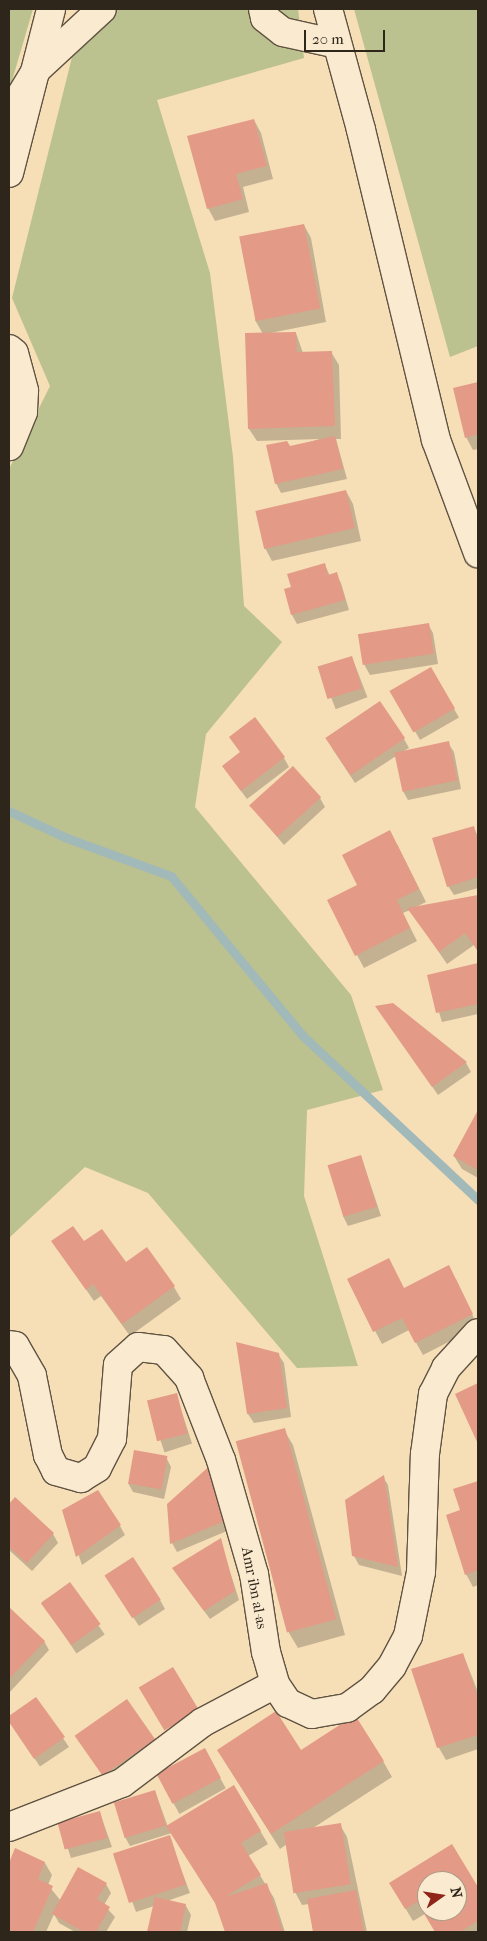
<!DOCTYPE html>
<style>
body{margin:0}
#map{position:relative;width:487px;height:1941px;overflow:hidden;background:#f6deb7;font-family:"IM FELL French Canon",serif}
div>[style]{position:absolute}
[style*='--x']{left:calc(var(--x)*1px);top:calc(var(--y)*1px);width:calc(var(--w)*1px);rotate:calc(var(--a)*1deg)}
.green>*{inset:0;background:#bbc18f}
.shadow>*{inset:0;background:#0003;transform-origin:0 0}
.stream>*{height:9px;margin:-4.5px;padding:0 4.5px;transform-origin:4.5px;border-radius:4.5px;background:#a2b9b9}
.building>*{inset:0;background:#e39a86;transform-origin:0 0}
.roads{filter:drop-shadow(1px 0 #605342) drop-shadow(-1px 0 #605342) drop-shadow(0 1px #605342) drop-shadow(0 -1px #605342)}
.street>*{height:28px;margin:-14px;padding:0 14px;transform-origin:14px;border-radius:14px;background:#f9ead0}
.secondary>*{height:28px;margin:-14px;padding:0 14px;transform-origin:14px;border-radius:14px;background:#f9ead0}
span{translate:-50% -50%;white-space:nowrap;text-align:center;line-height:1.15;-webkit-text-stroke:5px #f9ead0;paint-order:stroke}
.street-label{font-size:15px;color:#2e251b}
.frame{position:absolute;inset:0;border:10px solid #2e251b;pointer-events:none}
.north{position:absolute;left:417px;top:1871px;width:50px;height:50px;box-sizing:border-box;background:#f9ead0;border:1px solid #a89b88;border-radius:50%;rotate:77deg;font-size:14px;font-weight:700;line-height:20px;text-align:center;color:#2e251b}
.north::after{content:'';display:block;margin:auto;width:18px;height:22px;background:#8f2418;clip-path:polygon(50% 0,100% 100%,50% 72%,0 100%)}
.scale{position:absolute;left:304px;top:30px;width:81px;height:22px;box-sizing:border-box;border:2px solid #2e251b;border-top:0;padding-left:6px;font-size:15px;line-height:18px;white-space:nowrap;color:#2e251b;-webkit-text-stroke:4px #f9ead0;paint-order:stroke}
</style>
<div id="map">
<div class="green">
<i style="clip-path:polygon(9px 9px,33px 9px,9px 91px)"></i>
<i style="clip-path:polygon(84px 9px,298px 9px,304px 58px,157px 100px,210px 273px,233px 457px,244px 606px,282px 642px,206px 734px,195px 807px,351px 995px,383px 1090px,307px 1110px,304px 1196px,358px 1366px,297px 1368px,148px 1193px,85px 1167px,9px 1238px,9px 469px,50px 386px,12px 298px)"></i>
<i style="clip-path:polygon(354px 9px,478px 9px,478px 346px,450px 357px)"></i>
</div>
<div class="shadow">
<i style="clip-path:polygon(254px 120px,261px 133px,273px 179px,243px 187px,249px 212px,215px 221px,208px 208px)"></i>
<i style="clip-path:polygon(304px 225px,311px 238px,326px 322px,265px 334px,296px 333px,303px 353px,331px 352px,339px 365px,341px 439px,336px 439px,347px 479px,281px 493px,276px 483px,290px 448px,320px 439px,257px 441px,249px 429px,263px 334px,255px 320px)"></i>
<i style="clip-path:polygon(478px 383px,478px 449px,473px 450px,466px 437px,455px 389px)"></i>
<i style="clip-path:polygon(346px 491px,353px 504px,361px 541px,272px 561px,265px 548px)"></i>
<i style="clip-path:polygon(325px 565px,330px 576px,336px 574px,341px 583px,349px 610px,297px 624px,292px 615px,293px 588px)"></i>
<i style="clip-path:polygon(428px 624px,433px 633px,438px 664px,370px 675px,365px 666px,359px 636px)"></i>
<i style="left:352px;top:657px;width:43px;height:34px;rotate:69deg"></i>
<i style="left:431px;top:669px;width:56px;height:45px;rotate:60deg"></i>
<i style="clip-path:polygon(230px 737px,284px 758px,289px 767px,247px 799px,229px 775px,241px 753px)"></i>
<i style="clip-path:polygon(404px 739px,409px 748px,402px 752px,448px 743px,454px 752px,461px 789px,408px 800px,403px 791px,396px 756px,355px 783px,332px 748px)"></i>
<i style="clip-path:polygon(320px 798px,325px 807px,284px 845px,251px 806px)"></i>
<i style="clip-path:polygon(473px 827px,478px 836px,478px 888px,454px 895px,448px 886px)"></i>
<i style="clip-path:polygon(397px 844px,426px 902px,416px 907px,478px 896px,478px 952px,474px 945px,447px 964px,410px 910px,403px 913px,417px 941px,364px 968px,357px 955px,359px 886px)"></i>
<i style="clip-path:polygon(478px 965px,478px 1014px,442px 1022px,428px 976px)"></i>
<i style="clip-path:polygon(377px 1007px,466px 1063px,471px 1072px,438px 1095px)"></i>
<i style="clip-path:polygon(478px 1113px,478px 1178px,462px 1169px,454px 1156px)"></i>
<i style="clip-path:polygon(361px 1156px,381px 1216px,348px 1226px,343px 1216px)"></i>
<i style="clip-path:polygon(53px 1242px,84px 1243px,174px 1287px,181px 1299px,130px 1336px,101px 1296px,94px 1301px)"></i>
<i style="clip-path:polygon(456px 1279px,478px 1327px,423px 1355px,409px 1330px,382px 1344px,348px 1280px,405px 1290px)"></i>
<i style="clip-path:polygon(238px 1343px,278px 1354px,284px 1363px,291px 1417px,254px 1423px,248px 1414px)"></i>
<i style="clip-path:polygon(478px 1385px,478px 1441px,456px 1395px)"></i>
<i style="left:176px;top:1394px;width:52px;height:29px;rotate:72deg"></i>
<i style="clip-path:polygon(284px 1430px,293px 1445px,345px 1635px,298px 1648px,289px 1633px,237px 1442px)"></i>
<i style="clip-path:polygon(166px 1457px,171px 1467px,164px 1499px,133px 1492px,128px 1483px)"></i>
<i style="clip-path:polygon(213px 1465px,234px 1528px,177px 1552px,172px 1543px)"></i>
<i style="clip-path:polygon(383px 1477px,388px 1485px,402px 1576px,359px 1565px,354px 1556px)"></i>
<i style="clip-path:polygon(478px 1482px,478px 1585px,473px 1587px,466px 1574px,462px 1511px,455px 1489px)"></i>
<i style="clip-path:polygon(15px 1499px,53px 1534px,58px 1543px,32px 1571px,9px 1550px,9px 1506px)"></i>
<i style="clip-path:polygon(63px 1510px,120px 1526px,125px 1535px,82px 1565px)"></i>
<i style="clip-path:polygon(220px 1540px,239px 1600px,210px 1619px,179px 1577px)"></i>
<i style="left:70px;top:1583px;width:62px;height:34px;rotate:56deg"></i>
<i style="clip-path:polygon(112px 1585px,160px 1600px,165px 1609px,139px 1626px)"></i>
<i style="clip-path:polygon(9px 1609px,44px 1641px,49px 1650px,9px 1693px)"></i>
<i style="clip-path:polygon(463px 1654px,478px 1692px,478px 1749px,446px 1760px,439px 1748px,413px 1670px)"></i>
<i style="left:36px;top:1698px;width:59px;height:35px;rotate:56deg"></i>
<i style="clip-path:polygon(154px 1739px,159px 1748px,109px 1784px,82px 1745px)"></i>
<i style="left:204px;top:1749px;width:45px;height:53px;rotate:61deg"></i>
<i style="clip-path:polygon(301px 1752px,383px 1761px,392px 1777px,310px 1830px,340px 1825px,347px 1837px,367px 1932px,314px 1932px,309px 1904px,302px 1905px,295px 1892px,287px 1844px,280px 1849px,227px 1765px)"></i>
<i style="clip-path:polygon(234px 1787px,268px 1844px,248px 1856px,274px 1898px,285px 1932px,226px 1932px,217px 1905px,175px 1832px,130px 1846px,125px 1837px,155px 1791px,168px 1827px)"></i>
<i style="clip-path:polygon(100px 1813px,112px 1847px,71px 1858px,59px 1823px)"></i>
<i style="clip-path:polygon(169px 1837px,190px 1893px,167px 1901px,186px 1906px,191px 1915px,187px 1932px,148px 1932px,154px 1906px,136px 1912px,115px 1855px)"></i>
<i style="clip-path:polygon(evenodd,451px 1846px,478px 1889px,478px 1932px,436px 1932px,425px 1914px,413px 1921px,398px 1896px,451px 1846px,427px 1881px,457px 1881px,457px 1911px,427px 1911px,427px 1881px)"></i>
<i style="clip-path:polygon(16px 1850px,45px 1863px,52px 1875px,48px 1885px,61px 1901px,106px 1884px,111px 1893px,104px 1905px,115px 1917px,106px 1932px,75px 1932px,59px 1923px,54px 1914px,46px 1932px,9px 1932px,9px 1866px)"></i>
</div>
<div class="stream">
<i style="--x:9;--y:811;--w:64;--a:25"></i>
<i style="--x:67;--y:838;--w:111;--a:20.1"></i>
<i style="--x:171;--y:876;--w:207;--a:50.5"></i>
<i style="--x:303;--y:1036;--w:240;--a:43.1"></i>
</div>
<div class="building">
<i style="clip-path:polygon(254px 119px,267px 166px,236px 174px,243px 199px,207px 209px,187px 136px)"></i>
<i style="left:304px;top:224px;width:86px;height:66px;rotate:79deg"></i>
<i style="clip-path:polygon(296px 332px,297px 352px,332px 351px,335px 426px,248px 429px,245px 333px)"></i>
<i style="clip-path:polygon(478px 382px,478px 434px,465px 438px,453px 388px)"></i>
<i style="clip-path:polygon(335px 436px,343px 469px,275px 484px,266px 445px,287px 441px,290px 446px)"></i>
<i style="left:346px;top:490px;width:39px;height:93px;rotate:77deg"></i>
<i style="clip-path:polygon(325px 563px,328px 575px,337px 572px,345px 600px,291px 615px,284px 589px,291px 587px,287px 574px)"></i>
<i style="left:429px;top:623px;width:31px;height:72px;rotate:81deg"></i>
<i style="left:352px;top:656px;width:34px;height:36px;rotate:73deg"></i>
<i style="left:431px;top:667px;width:48px;height:48px;rotate:60deg"></i>
<i style="left:380px;top:701px;width:45px;height:66px;rotate:56deg"></i>
<i style="clip-path:polygon(255px 717px,285px 757px,241px 791px,222px 766px,240px 752px,229px 737px)"></i>
<i style="left:449px;top:741px;width:40px;height:56px;rotate:78deg"></i>
<i style="left:293px;top:766px;width:42px;height:59px;rotate:48deg"></i>
<i style="clip-path:polygon(474px 826px,478px 841px,478px 877px,447px 887px,432px 838px)"></i>
<i style="clip-path:polygon(390px 830px,419px 889px,397px 900px,410px 928px,355px 956px,327px 900px,357px 885px,342px 855px)"></i>
<i style="clip-path:polygon(478px 895px,478px 951px,465px 933px,439px 952px,407px 908px)"></i>
<i style="clip-path:polygon(478px 963px,478px 1004px,436px 1013px,427px 975px)"></i>
<i style="clip-path:polygon(393px 1003px,467px 1062px,432px 1087px,375px 1006px)"></i>
<i style="clip-path:polygon(478px 1110px,478px 1170px,453px 1156px)"></i>
<i style="left:361px;top:1155px;width:54px;height:35px;rotate:73deg"></i>
<i style="clip-path:polygon(73px 1226px,84px 1241px,102px 1229px,126px 1262px,147px 1247px,175px 1286px,122px 1324px,93px 1284px,86px 1290px,51px 1241px)"></i>
<i style="clip-path:polygon(389px 1258px,404px 1288px,449px 1265px,473px 1314px,415px 1343px,402px 1318px,373px 1332px,347px 1279px)"></i>
<i style="clip-path:polygon(236px 1342px,279px 1353px,287px 1408px,247px 1414px)"></i>
<i style="clip-path:polygon(478px 1383px,478px 1444px,455px 1394px)"></i>
<i style="left:177px;top:1393px;width:42px;height:31px;rotate:76deg"></i>
<i style="left:285px;top:1428px;width:198px;height:51px;rotate:75deg"></i>
<i style="left:134px;top:1450px;width:34px;height:34px;rotate:10deg"></i>
<i style="clip-path:polygon(213px 1463px,229px 1519px,170px 1544px,167px 1504px)"></i>
<i style="clip-path:polygon(384px 1475px,398px 1567px,352px 1556px,345px 1500px)"></i>
<i style="clip-path:polygon(478px 1481px,478px 1570px,465px 1575px,446px 1515px,460px 1510px,453px 1489px)"></i>
<i style="clip-path:polygon(98px 1490px,121px 1525px,76px 1557px,62px 1510px)"></i>
<i style="clip-path:polygon(15px 1497px,54px 1533px,27px 1563px,9px 1547px,9px 1504px)"></i>
<i style="clip-path:polygon(221px 1538px,235px 1591px,204px 1611px,172px 1568px)"></i>
<i style="left:133px;top:1557px;width:51px;height:34px;rotate:57deg"></i>
<i style="left:70px;top:1582px;width:52px;height:36px;rotate:54deg"></i>
<i style="clip-path:polygon(9px 1607px,45px 1641px,9px 1679px)"></i>
<i style="clip-path:polygon(463px 1653px,478px 1698px,478px 1735px,437px 1748px,411px 1669px)"></i>
<i style="left:173px;top:1667px;width:50px;height:40px;rotate:59deg"></i>
<i style="clip-path:polygon(36px 1697px,65px 1737px,34px 1759px,9px 1722px,9px 1716px)"></i>
<i style="left:127px;top:1699px;width:49px;height:64px;rotate:55deg"></i>
<i style="clip-path:polygon(276px 1711px,301px 1750px,355px 1715px,384px 1761px,271px 1834px,217px 1750px)"></i>
<i style="left:205px;top:1748px;width:34px;height:55px;rotate:62deg"></i>
<i style="clip-path:polygon(234px 1785px,261px 1831px,241px 1843px,261px 1875px,225px 1897px,267px 1883px,283px 1932px,225px 1932px,215px 1903px,166px 1826px)"></i>
<i style="left:155px;top:1790px;width:37px;height:43px;rotate:73deg"></i>
<i style="left:100px;top:1811px;width:28px;height:44px;rotate:75deg"></i>
<i style="left:341px;top:1823px;width:62px;height:58px;rotate:81deg"></i>
<i style="left:170px;top:1835px;width:52px;height:60px;rotate:72deg"></i>
<i style="clip-path:polygon(evenodd,452px 1844px,478px 1887px,478px 1921px,460px 1932px,435px 1932px,417px 1902px,405px 1909px,389px 1883px,452px 1844px,427px 1881px,457px 1881px,457px 1911px,427px 1911px,427px 1881px)"></i>
<i style="clip-path:polygon(15px 1848px,45px 1862px,38px 1879px,53px 1886px,33px 1932px,9px 1932px,9px 1863px)"></i>
<i style="clip-path:polygon(78px 1867px,107px 1883px,97px 1899px,110px 1907px,96px 1932px,84px 1932px,52px 1914px)"></i>
<i style="clip-path:polygon(356px 1890px,364px 1932px,313px 1932px,307px 1899px)"></i>
<i style="clip-path:polygon(155px 1897px,186px 1904px,180px 1932px,147px 1932px)"></i>
</div>
<div class="roads">
<div class="street">
<i style="--x:9;--y:173;--w:169;--a:-75.6"></i>
<i style="--x:9;--y:349;--w:6;--a:39"></i>
<i style="--x:14;--y:353;--w:39;--a:75"></i>
<i style="--x:24;--y:391;--w:21;--a:93"></i>
<i style="--x:23;--y:412;--w:37;--a:112"></i>
<i style="--x:9;--y:1345;--w:6;--a:9"></i>
<i style="--x:15;--y:1346;--w:34;--a:60"></i>
<i style="--x:32;--y:1376;--w:81;--a:78.6"></i>
<i style="--x:48;--y:1455;--w:18;--a:63"></i>
<i style="--x:56;--y:1471;--w:26;--a:16"></i>
<i style="--x:81;--y:1478;--w:19;--a:-32"></i>
<i style="--x:97;--y:1468;--w:33;--a:-63"></i>
<i style="--x:112;--y:1439;--w:74;--a:-85.4"></i>
<i style="--x:118;--y:1365;--w:27;--a:-42"></i>
<i style="--x:138;--y:1347;--w:26;--a:7"></i>
<i style="--x:164;--y:1350;--w:38;--a:48"></i>
<i style="--x:189;--y:1378;--w:88;--a:68.7"></i>
<i style="--x:221;--y:1460;--w:119;--a:73.9"></i>
<i style="--x:254;--y:1574;--w:79;--a:81.3"></i>
<i style="--x:266;--y:1652;--w:33;--a:74"></i>
<i style="--x:275;--y:1684;--w:23;--a:56"></i>
<i style="--x:288;--y:1703;--w:26;--a:25"></i>
<i style="--x:312;--y:1714;--w:36;--a:-10"></i>
<i style="--x:347;--y:1708;--w:31;--a:-36"></i>
<i style="--x:372;--y:1690;--w:31;--a:-50"></i>
<i style="--x:392;--y:1666;--w:34;--a:-62"></i>
<i style="--x:408;--y:1636;--w:65;--a:-78.5"></i>
<i style="--x:421;--y:1572;--w:118;--a:-88.1"></i>
<i style="--x:425;--y:1454;--w:61;--a:-82.4"></i>
<i style="--x:433;--y:1394;--w:29;--a:-63"></i>
<i style="--x:446;--y:1368;--w:47;--a:-47.6"></i>
<i style="--x:9;--y:1827;--w:121;--a:-21.3"></i>
<i style="--x:122;--y:1783;--w:101;--a:-37"></i>
<i style="--x:203;--y:1722;--w:81;--a:-27.8"></i>
</div>
<div class="secondary">
<i style="--x:263;--y:9;--w:9;--a:77"></i>
<i style="--x:265;--y:18;--w:23;--a:38"></i>
<i style="--x:283;--y:32;--w:55;--a:12.5"></i>
<i style="--x:328;--y:9;--w:125;--a:74.7"></i>
<i style="--x:361;--y:130;--w:319;--a:76.4"></i>
<i style="--x:436;--y:440;--w:121;--a:69.6"></i>
<i style="--x:9;--y:115;--w:54;--a:-58.7"></i>
<i style="--x:37;--y:69;--w:88;--a:-42.7"></i>
</div>
</div>
<div class="street-label">
<span style="left:254px;top:1588px;rotate:79deg">Amr ibn al-as</span>
</div>
<div class="frame"></div>
<div class="north">N</div>
<div class="scale">20 m</div>
</div>
